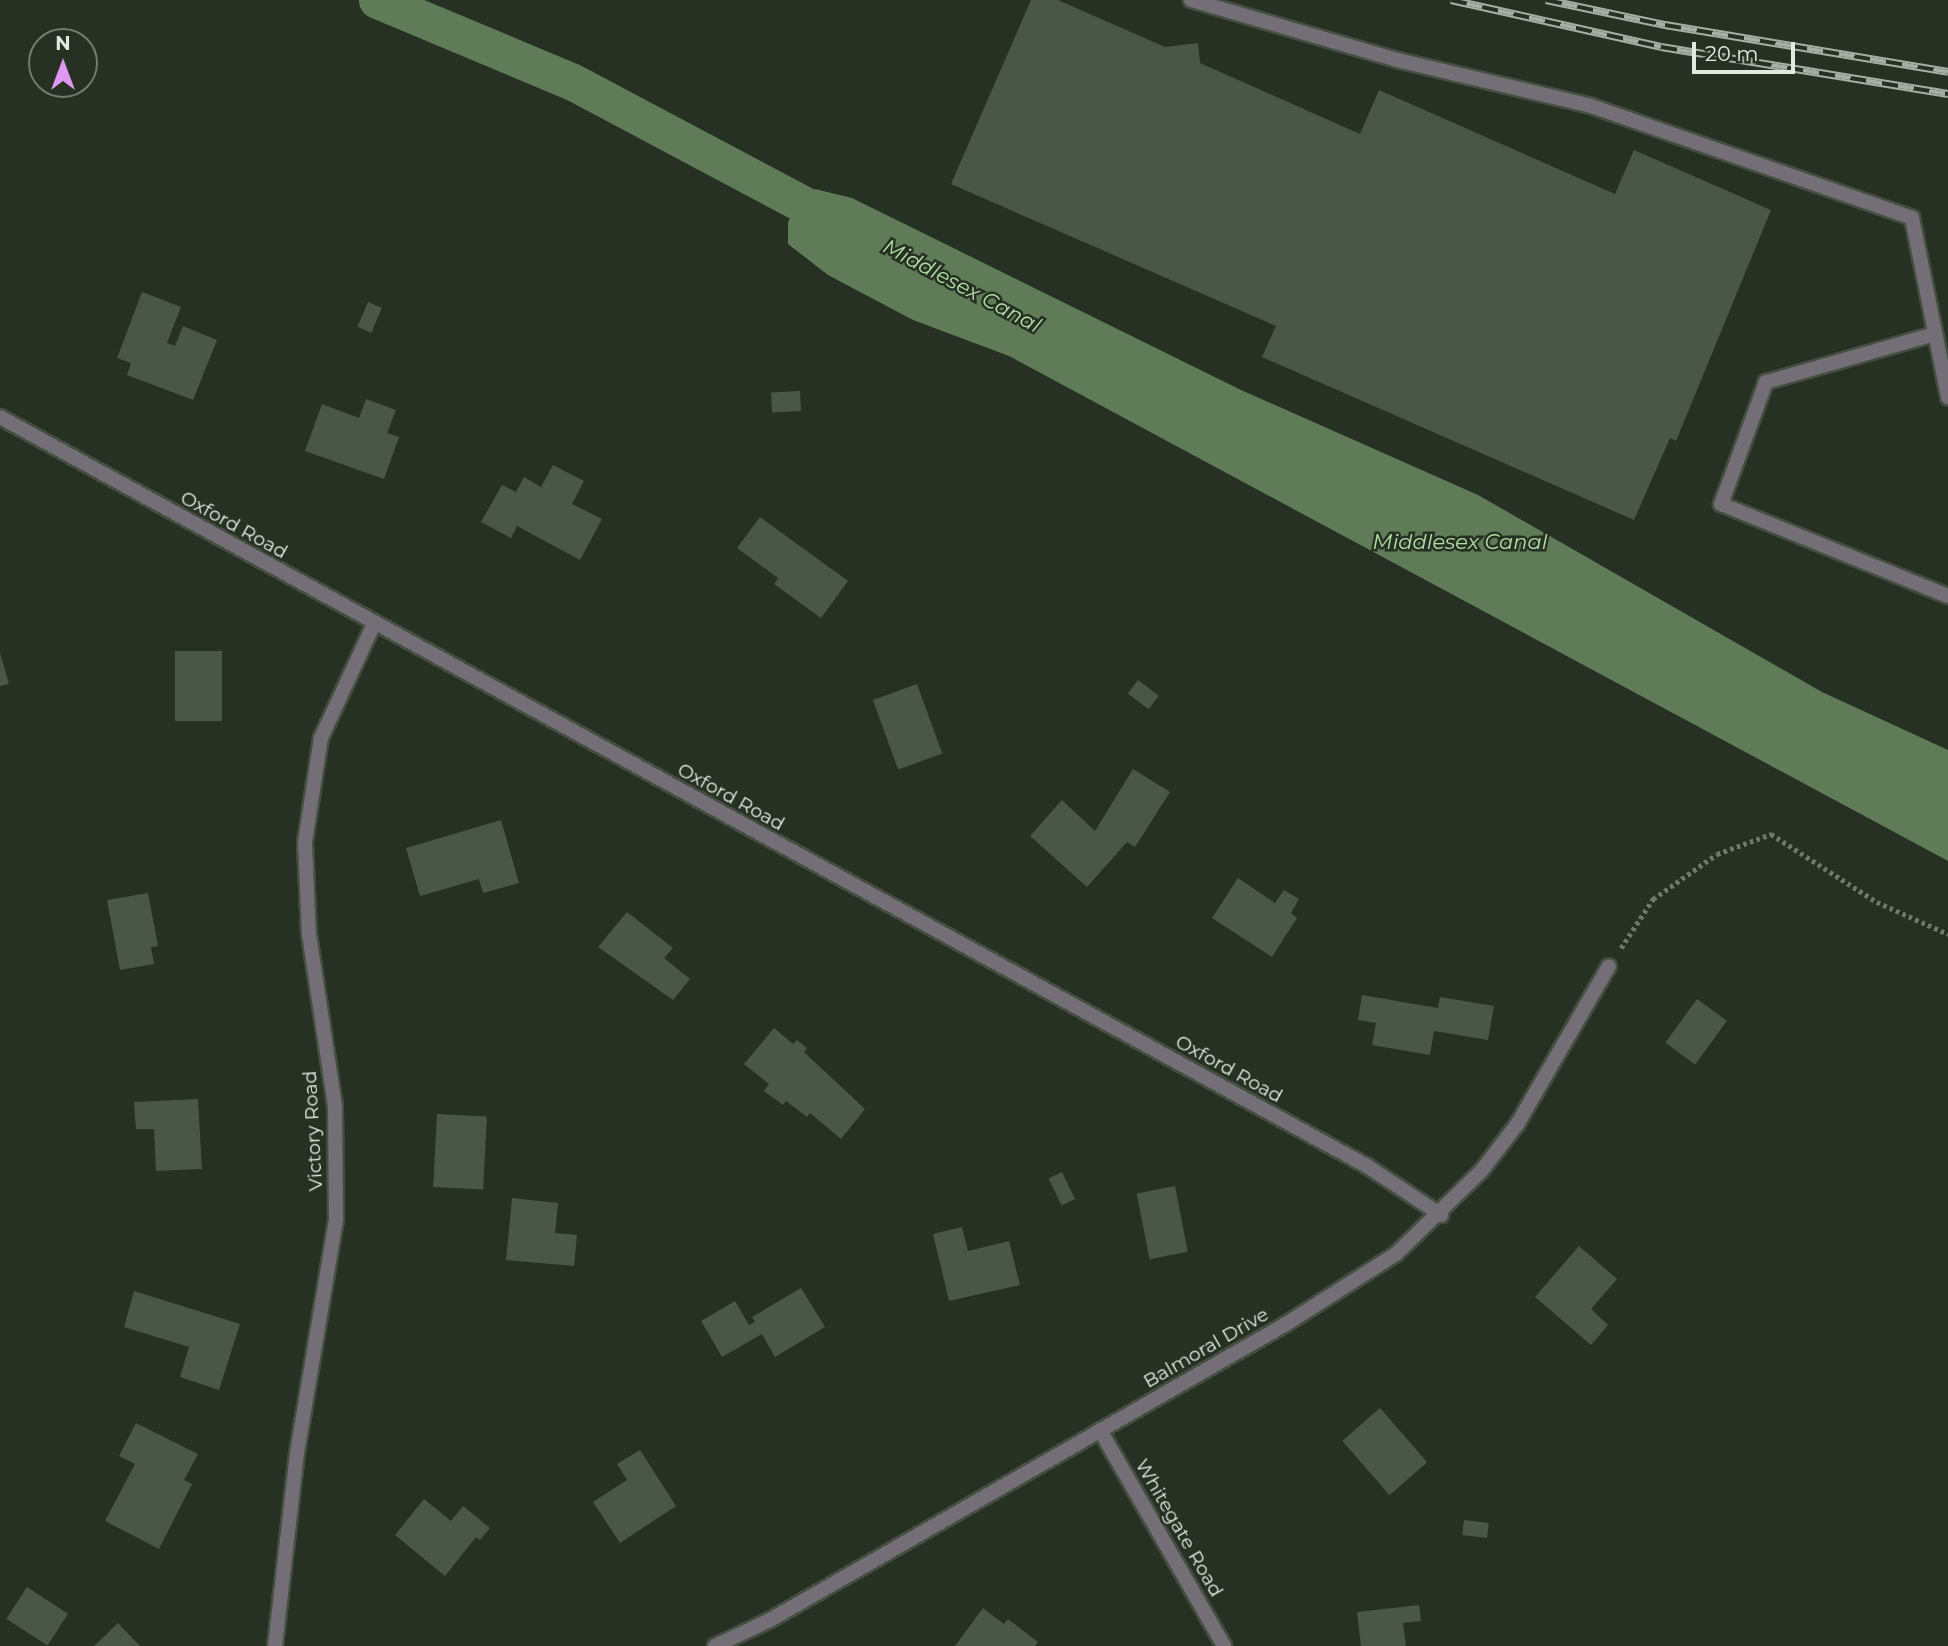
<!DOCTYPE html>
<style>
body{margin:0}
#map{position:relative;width:1948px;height:1646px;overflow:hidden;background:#263123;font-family:Montserrat,sans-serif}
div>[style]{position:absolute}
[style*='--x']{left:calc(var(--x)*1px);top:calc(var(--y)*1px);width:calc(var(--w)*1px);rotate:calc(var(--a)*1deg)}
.water>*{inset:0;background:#607b58}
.canal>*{height:37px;margin:-18.5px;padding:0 18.5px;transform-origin:18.5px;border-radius:18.5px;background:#607b58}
.building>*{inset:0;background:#4a5647;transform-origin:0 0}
.path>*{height:4.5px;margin-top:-2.25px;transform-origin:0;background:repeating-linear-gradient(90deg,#70796e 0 3.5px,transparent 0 7px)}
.roads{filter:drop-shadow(2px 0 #444e41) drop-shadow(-2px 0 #444e41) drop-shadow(0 2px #444e41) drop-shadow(0 -2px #444e41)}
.lane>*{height:14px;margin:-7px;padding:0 7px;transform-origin:7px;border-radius:7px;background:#746f76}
.street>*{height:14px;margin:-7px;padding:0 7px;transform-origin:7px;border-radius:7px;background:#746f76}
.rail>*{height:8px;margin-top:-4px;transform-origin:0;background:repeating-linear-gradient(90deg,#263123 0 16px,#a7afa5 0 32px);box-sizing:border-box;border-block:2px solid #a7afa5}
span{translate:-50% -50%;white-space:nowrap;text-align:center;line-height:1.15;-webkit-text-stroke:5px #263123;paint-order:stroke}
.street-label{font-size:19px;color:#e3e9e1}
.water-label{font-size:21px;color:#b2dfa5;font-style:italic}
.north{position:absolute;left:28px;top:28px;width:70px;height:70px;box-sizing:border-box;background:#263123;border:2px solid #727b6f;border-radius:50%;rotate:0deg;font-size:19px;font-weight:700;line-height:28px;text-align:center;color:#e3e9e1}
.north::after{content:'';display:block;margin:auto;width:24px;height:32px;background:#df98f1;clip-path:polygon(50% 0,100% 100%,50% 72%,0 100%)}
.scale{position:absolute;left:1692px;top:42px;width:103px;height:32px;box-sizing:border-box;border:4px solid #e3e9e1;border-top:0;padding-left:9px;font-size:21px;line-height:24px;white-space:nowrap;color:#e3e9e1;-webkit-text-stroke:5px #263123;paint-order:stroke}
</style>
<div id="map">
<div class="water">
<i style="clip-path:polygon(815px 189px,852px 198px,1241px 390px,1478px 495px,1822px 692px,1948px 750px,1948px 861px,1009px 356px,913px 320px,828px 275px,788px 244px,788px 222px,798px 203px)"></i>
</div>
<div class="canal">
<i style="--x:377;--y:0;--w:212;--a:22.7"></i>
<i style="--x:573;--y:82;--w:305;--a:28"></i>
</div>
<div class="building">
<i style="clip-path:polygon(1031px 0,1058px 0,1165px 47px,1198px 43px,1200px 63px,1360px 134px,1379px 90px,1615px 194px,1634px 150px,1771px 210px,1676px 441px,1670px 438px,1634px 520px,1262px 357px,1276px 326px,951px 184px)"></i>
<i style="clip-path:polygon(142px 292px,181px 307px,167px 343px,175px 346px,183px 326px,217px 340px,193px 400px,127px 375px,131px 363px,117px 358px)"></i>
<i style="left:368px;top:302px;width:15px;height:27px;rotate:23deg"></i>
<i style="left:800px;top:391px;width:20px;height:29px;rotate:87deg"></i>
<i style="clip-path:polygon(366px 399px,396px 410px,387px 433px,399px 437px,384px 479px,305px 451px,322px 404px,359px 418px)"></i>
<i style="clip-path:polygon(553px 465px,584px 481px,572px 504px,602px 519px,580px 560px,517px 526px,511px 538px,481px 522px,502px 485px,516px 492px,524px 477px,541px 487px)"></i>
<i style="clip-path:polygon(760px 517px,848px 581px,821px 618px,774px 584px,778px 578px,737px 548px)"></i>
<i style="left:175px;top:651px;width:47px;height:70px"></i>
<i style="clip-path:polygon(0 653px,9px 684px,0 686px)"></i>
<i style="left:1138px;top:680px;width:26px;height:17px;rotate:37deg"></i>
<i style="left:917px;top:684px;width:74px;height:47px;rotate:70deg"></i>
<i style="clip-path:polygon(1133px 769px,1170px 792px,1135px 847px,1127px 842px,1087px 887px,1030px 836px,1062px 800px,1095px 831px)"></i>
<i style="clip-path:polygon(501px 820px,519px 883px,483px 893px,479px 879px,420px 896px,406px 848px)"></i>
<i style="clip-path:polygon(1238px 878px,1275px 903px,1284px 890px,1299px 899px,1291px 913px,1297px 918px,1272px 957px,1212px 918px)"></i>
<i style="clip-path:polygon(148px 893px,158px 946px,151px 947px,154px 964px,120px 970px,107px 900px)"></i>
<i style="clip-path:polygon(627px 912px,673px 948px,664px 958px,690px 979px,673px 1000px,598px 947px)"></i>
<i style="clip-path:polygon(1362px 995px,1438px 1008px,1440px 997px,1494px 1006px,1488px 1040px,1434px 1031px,1430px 1055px,1372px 1045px,1376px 1023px,1358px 1020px)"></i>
<i style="left:1697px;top:999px;width:37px;height:54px;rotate:36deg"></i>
<i style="clip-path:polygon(774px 1028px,793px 1044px,797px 1040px,807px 1048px,804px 1052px,865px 1109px,841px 1139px,810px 1113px,807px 1117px,786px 1101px,783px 1105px,764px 1091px,769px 1084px,744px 1064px)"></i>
<i style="clip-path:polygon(198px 1099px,202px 1169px,156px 1171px,154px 1129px,136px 1129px,134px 1102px)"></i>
<i style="left:437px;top:1114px;width:50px;height:73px;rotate:3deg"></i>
<i style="left:1062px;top:1172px;width:30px;height:15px;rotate:64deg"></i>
<i style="left:1175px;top:1186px;width:67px;height:39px;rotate:79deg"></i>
<i style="clip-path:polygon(512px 1198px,558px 1203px,555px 1233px,577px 1235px,574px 1266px,506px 1260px)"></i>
<i style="clip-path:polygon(962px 1227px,968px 1251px,1009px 1241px,1020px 1285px,949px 1301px,933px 1234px)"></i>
<i style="clip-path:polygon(1579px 1246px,1617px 1279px,1591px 1309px,1608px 1325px,1591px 1345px,1535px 1297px)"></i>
<i style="clip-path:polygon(801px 1288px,825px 1327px,775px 1357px,762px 1334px,722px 1357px,701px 1321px,735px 1301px,749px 1325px,755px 1322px,752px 1317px)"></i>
<i style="clip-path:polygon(134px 1291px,240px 1324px,219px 1390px,180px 1377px,189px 1347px,124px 1327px)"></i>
<i style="left:1380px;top:1408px;width:72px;height:50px;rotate:49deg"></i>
<i style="clip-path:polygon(136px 1423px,198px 1454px,184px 1480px,192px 1484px,159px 1549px,105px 1521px,135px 1464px,119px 1456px)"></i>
<i style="clip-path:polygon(640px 1450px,676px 1506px,620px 1543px,593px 1502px,627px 1480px,617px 1464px)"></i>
<i style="clip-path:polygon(424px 1499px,451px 1521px,463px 1506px,490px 1528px,480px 1540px,476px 1537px,445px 1576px,395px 1535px)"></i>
<i style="left:1464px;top:1520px;width:25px;height:15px;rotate:7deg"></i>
<i style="left:27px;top:1587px;width:49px;height:38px;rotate:33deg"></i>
<i style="clip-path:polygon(1419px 1605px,1421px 1621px,1403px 1623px,1406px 1646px,1361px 1646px,1357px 1612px)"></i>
<i style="clip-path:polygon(983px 1608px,1004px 1624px,1008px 1619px,1038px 1642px,1035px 1646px,955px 1646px)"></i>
<i style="clip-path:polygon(118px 1623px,140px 1646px,94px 1646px)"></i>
</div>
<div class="path">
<i style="--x:1621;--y:948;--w:59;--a:-56.9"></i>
<i style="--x:1653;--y:899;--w:78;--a:-35.1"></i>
<i style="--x:1717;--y:854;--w:58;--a:-20.3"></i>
<i style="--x:1771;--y:834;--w:126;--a:32.7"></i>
<i style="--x:1877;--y:902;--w:78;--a:24.3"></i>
</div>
<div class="roads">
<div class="lane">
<i style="--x:1191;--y:0;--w:215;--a:16.2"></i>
<i style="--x:1397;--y:60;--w:199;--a:13.3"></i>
<i style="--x:1591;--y:106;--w:340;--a:19.2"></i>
<i style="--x:1912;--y:218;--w:183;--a:78.6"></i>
<i style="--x:1935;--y:334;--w:176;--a:164.1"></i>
<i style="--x:1766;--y:382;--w:130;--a:110.2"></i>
<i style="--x:1721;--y:504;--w:245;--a:22.1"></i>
</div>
<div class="street">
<i style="--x:0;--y:417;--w:1559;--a:28.72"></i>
<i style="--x:1367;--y:1166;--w:89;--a:33.5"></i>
<i style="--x:1100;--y:1430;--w:249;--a:60.1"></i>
<i style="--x:275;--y:1646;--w:194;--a:-83.5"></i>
<i style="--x:297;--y:1453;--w:236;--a:-80.5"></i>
<i style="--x:336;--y:1220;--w:114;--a:-90.5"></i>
<i style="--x:335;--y:1106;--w:173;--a:-98.6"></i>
<i style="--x:309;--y:935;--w:93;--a:-92.5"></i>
<i style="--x:305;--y:842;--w:105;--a:-81.3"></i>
<i style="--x:321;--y:738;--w:126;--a:-65.1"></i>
<i style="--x:715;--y:1646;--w:61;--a:-25.3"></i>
<i style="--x:770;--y:1620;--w:595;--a:-29.84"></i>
<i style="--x:1286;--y:1324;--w:130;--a:-32.5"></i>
<i style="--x:1396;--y:1254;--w:120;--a:-44.3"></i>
<i style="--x:1482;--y:1170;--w:59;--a:-52.5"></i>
<i style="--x:1518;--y:1123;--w:181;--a:-59.9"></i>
</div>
</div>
<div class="rail">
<i style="--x:1451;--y:0;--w:215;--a:12.6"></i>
<i style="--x:1661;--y:47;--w:291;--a:9.3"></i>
<i style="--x:1546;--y:0;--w:122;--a:11.9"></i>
<i style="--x:1665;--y:25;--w:287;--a:9.4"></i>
</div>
<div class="street-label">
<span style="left:234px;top:525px;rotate:29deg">Oxford Road</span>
<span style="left:731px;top:797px;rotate:29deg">Oxford Road</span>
<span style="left:1229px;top:1069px;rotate:29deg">Oxford Road</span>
<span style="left:313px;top:1131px;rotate:-93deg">Victory Road</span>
<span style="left:1206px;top:1348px;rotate:-30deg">Balmoral Drive</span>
<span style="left:1179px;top:1528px;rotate:60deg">Whitegate Road</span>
</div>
<div class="water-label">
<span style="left:962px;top:286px;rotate:28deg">Middlesex Canal</span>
<span style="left:1460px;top:542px">Middlesex Canal</span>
</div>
<div class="north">N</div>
<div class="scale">20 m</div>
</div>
